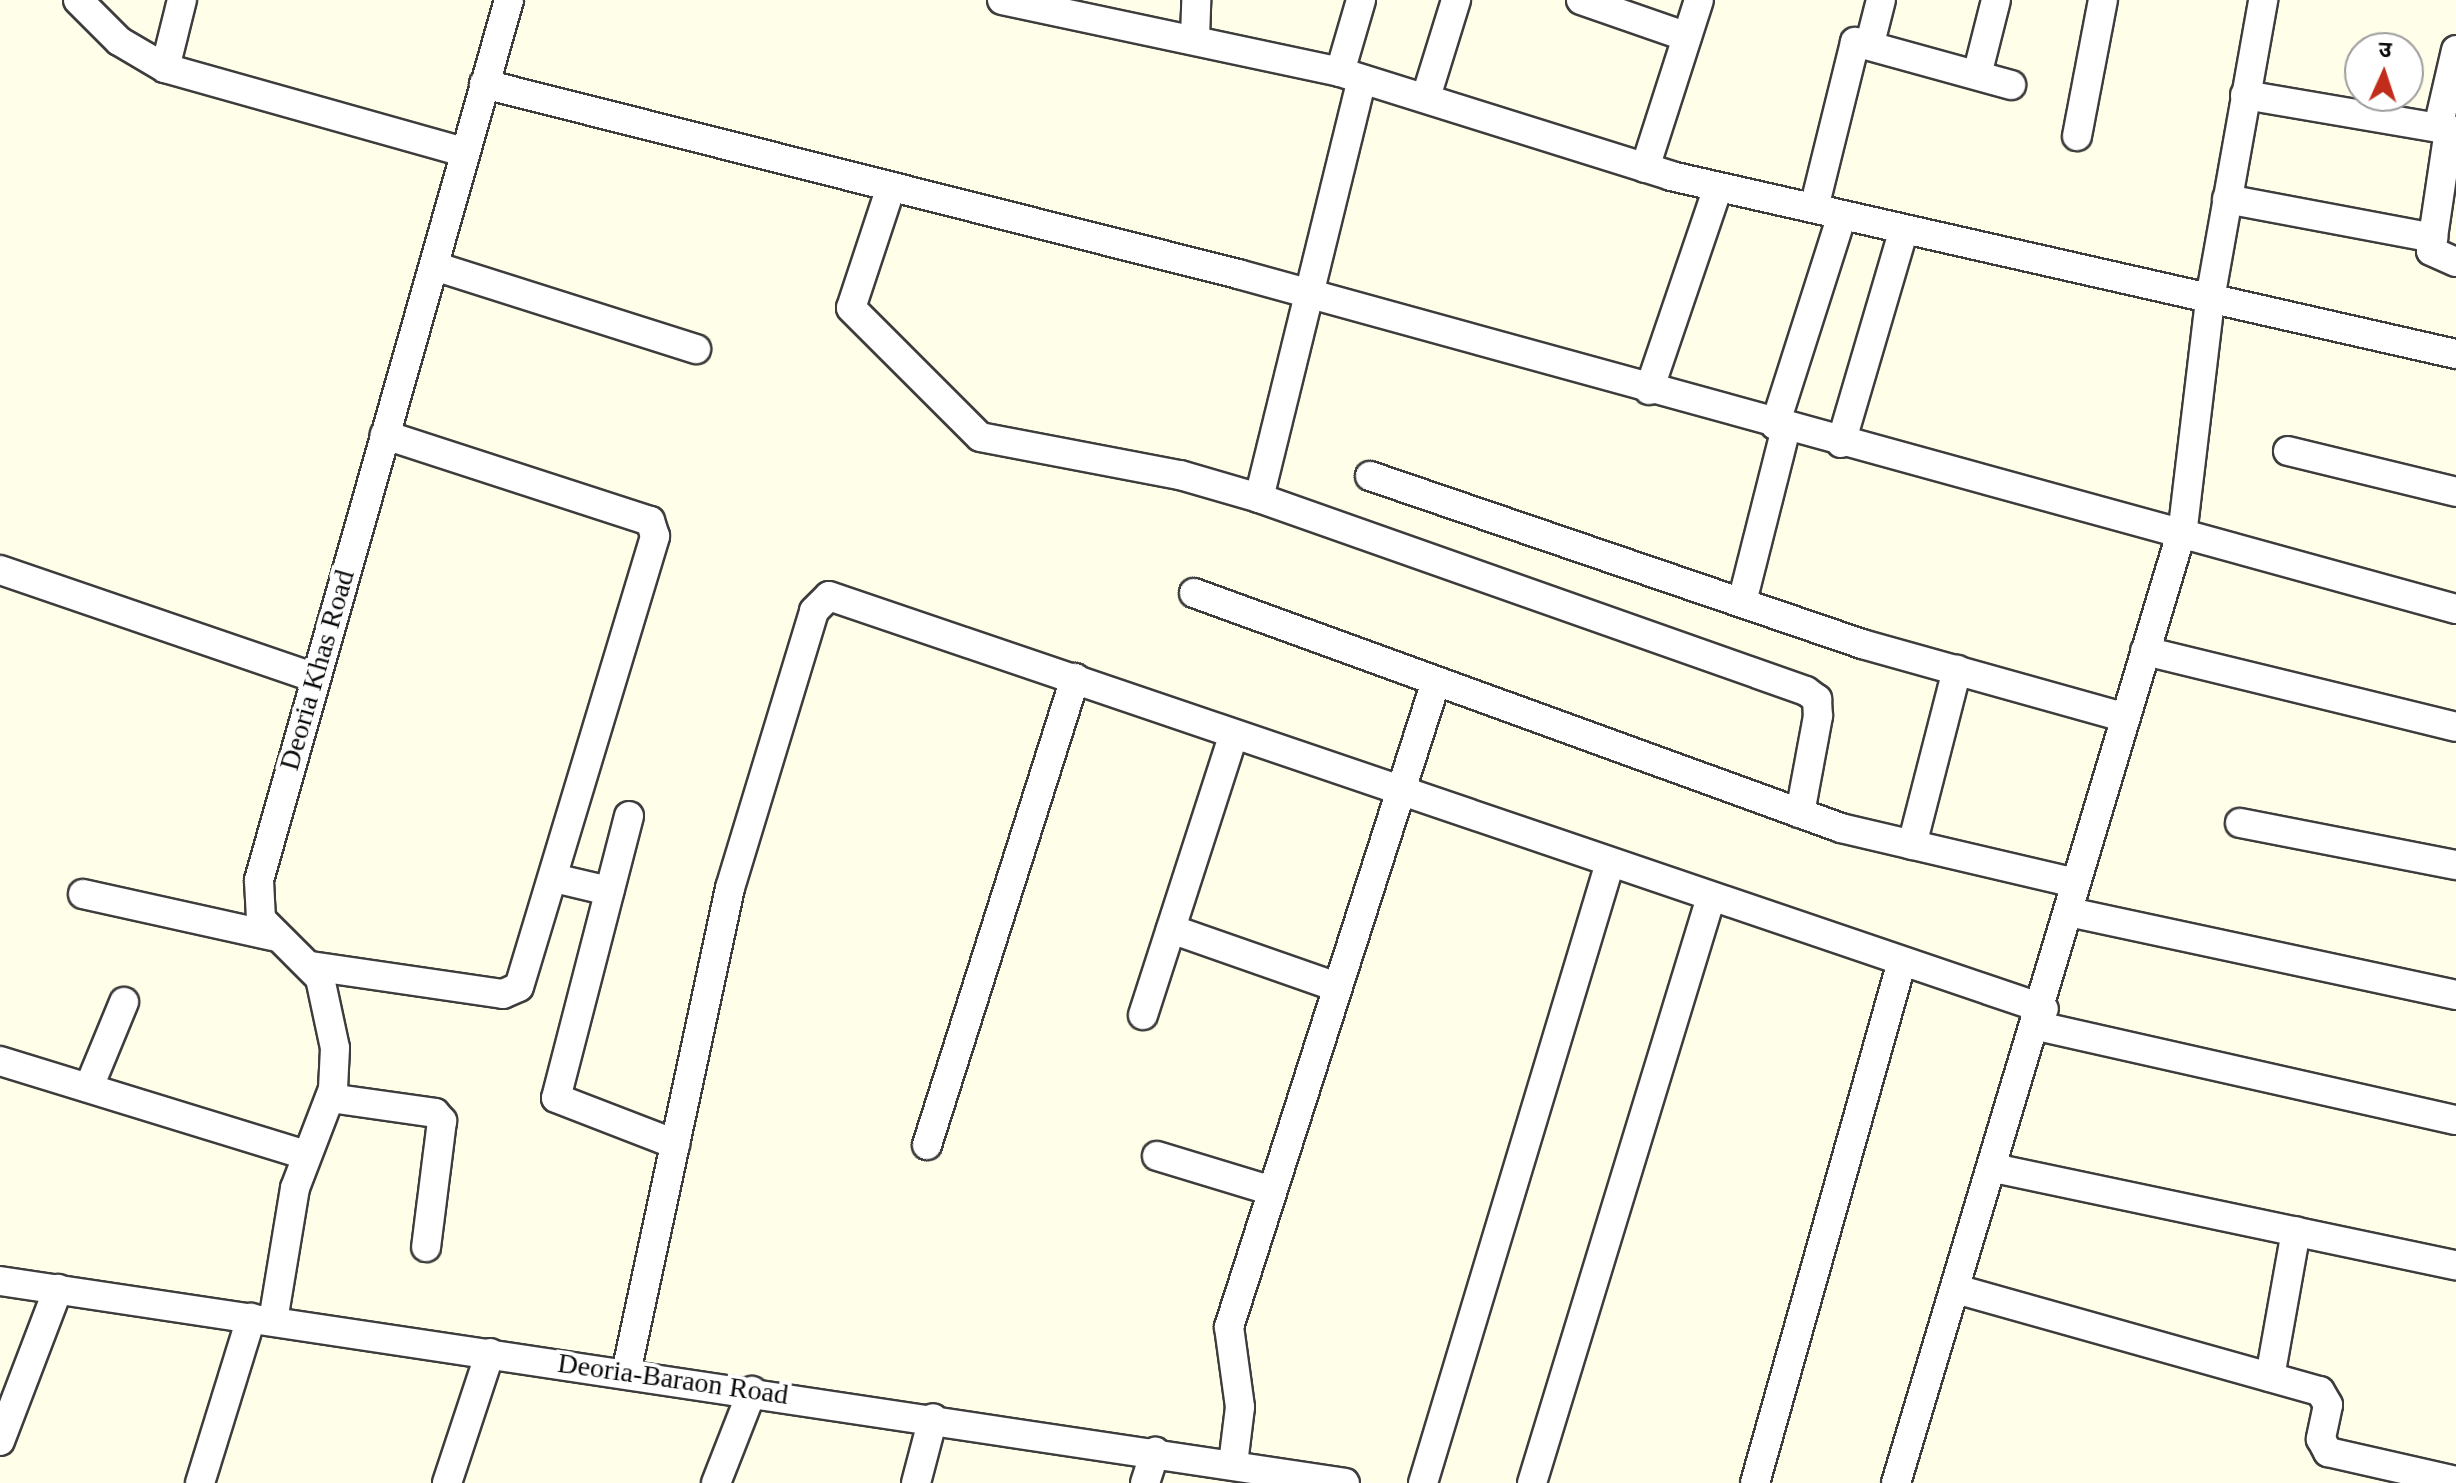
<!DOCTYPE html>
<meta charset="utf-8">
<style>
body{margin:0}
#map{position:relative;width:2456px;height:1483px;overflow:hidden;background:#fffee8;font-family:"Times New Roman","Noto Sans Devanagari",serif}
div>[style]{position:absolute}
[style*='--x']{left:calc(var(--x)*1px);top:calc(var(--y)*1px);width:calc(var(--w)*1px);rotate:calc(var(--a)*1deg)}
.roads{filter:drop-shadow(2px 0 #3d3d3d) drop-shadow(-2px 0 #3d3d3d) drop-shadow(0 2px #3d3d3d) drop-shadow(0 -2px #3d3d3d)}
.minor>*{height:28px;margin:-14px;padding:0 14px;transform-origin:14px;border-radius:14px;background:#fff}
span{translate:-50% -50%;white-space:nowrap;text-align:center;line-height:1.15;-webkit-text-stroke:8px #fff;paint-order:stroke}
.street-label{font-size:28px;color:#0a0a0a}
.north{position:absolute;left:2344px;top:32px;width:80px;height:80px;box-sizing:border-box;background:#fff;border:2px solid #9d9d9d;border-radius:50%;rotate:3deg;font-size:22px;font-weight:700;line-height:32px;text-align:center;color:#0a0a0a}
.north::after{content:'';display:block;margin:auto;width:28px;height:36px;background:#c22d1b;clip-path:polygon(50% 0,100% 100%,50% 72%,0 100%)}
</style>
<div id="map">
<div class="roads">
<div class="minor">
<i style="--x:78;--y:0;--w:58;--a:45"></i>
<i style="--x:119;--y:41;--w:53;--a:30.4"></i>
<i style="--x:165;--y:68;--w:311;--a:15.7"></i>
<i style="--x:1002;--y:0;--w:346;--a:12"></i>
<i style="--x:1340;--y:72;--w:347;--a:17.4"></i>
<i style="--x:1671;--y:176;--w:805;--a:12.78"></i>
<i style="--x:1581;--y:0;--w:112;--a:19.2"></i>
<i style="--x:1195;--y:38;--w:38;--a:-88"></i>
<i style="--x:1870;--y:43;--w:44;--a:-75.7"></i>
<i style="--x:165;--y:68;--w:70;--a:-76"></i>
<i style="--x:1340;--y:72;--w:75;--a:-73.7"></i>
<i style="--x:1977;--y:75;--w:77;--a:-75.8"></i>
<i style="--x:484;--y:84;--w:778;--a:14.14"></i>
<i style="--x:1238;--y:274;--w:1263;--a:15.38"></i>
<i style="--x:2245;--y:95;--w:214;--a:9.7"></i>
<i style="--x:1426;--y:97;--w:102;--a:-72.8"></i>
<i style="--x:2438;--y:128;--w:80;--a:-77"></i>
<i style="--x:2449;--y:130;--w:122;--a:98.5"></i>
<i style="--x:2431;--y:251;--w:27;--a:24"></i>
<i style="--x:2077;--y:136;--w:138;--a:-79.2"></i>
<i style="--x:1645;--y:168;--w:176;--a:-72.2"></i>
<i style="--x:891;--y:187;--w:127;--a:108.3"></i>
<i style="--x:851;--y:308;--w:182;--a:45"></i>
<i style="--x:980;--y:437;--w:204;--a:10.8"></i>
<i style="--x:1180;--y:475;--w:82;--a:16.2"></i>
<i style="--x:1259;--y:498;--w:580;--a:19.43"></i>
<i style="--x:1806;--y:691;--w:14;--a:36"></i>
<i style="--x:1817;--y:699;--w:17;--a:87"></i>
<i style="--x:1818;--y:716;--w:99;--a:100.5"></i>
<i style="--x:2227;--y:199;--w:210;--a:10.7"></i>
<i style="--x:1814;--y:208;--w:171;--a:-76.1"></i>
<i style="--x:1855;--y:42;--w:162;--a:15.4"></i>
<i style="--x:434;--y:266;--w:275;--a:17.6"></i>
<i style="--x:1649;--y:390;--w:214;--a:-71.2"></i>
<i style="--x:1775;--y:425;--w:220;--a:-72.3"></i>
<i style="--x:1841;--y:443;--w:223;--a:-73.6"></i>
<i style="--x:2288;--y:451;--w:173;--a:13.7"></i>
<i style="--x:1370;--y:476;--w:520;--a:18.85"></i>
<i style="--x:1862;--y:644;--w:272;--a:15.6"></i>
<i style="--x:1259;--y:498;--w:431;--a:-76.2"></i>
<i style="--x:0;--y:570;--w:331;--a:18.9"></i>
<i style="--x:1194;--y:593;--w:688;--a:19.96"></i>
<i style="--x:1841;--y:828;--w:240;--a:13.2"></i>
<i style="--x:1742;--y:602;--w:179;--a:-75.8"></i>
<i style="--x:2145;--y:651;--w:320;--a:13.7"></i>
<i style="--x:629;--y:816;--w:291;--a:104.5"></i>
<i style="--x:556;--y:1098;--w:128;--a:21.1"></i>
<i style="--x:2240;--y:823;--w:220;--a:11"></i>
<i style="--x:1912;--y:845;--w:181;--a:-75.6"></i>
<i style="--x:554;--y:878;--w:57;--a:13.3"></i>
<i style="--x:83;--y:894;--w:194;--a:12.5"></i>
<i style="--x:2069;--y:912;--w:396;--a:12.1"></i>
<i style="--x:1171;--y:929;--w:176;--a:19.3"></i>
<i style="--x:311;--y:966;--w:194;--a:8.3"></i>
<i style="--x:503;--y:994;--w:17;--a:-24"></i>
<i style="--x:519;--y:987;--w:471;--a:-73.2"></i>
<i style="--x:655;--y:536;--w:16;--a:-108"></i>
<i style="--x:650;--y:521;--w:279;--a:-162"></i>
<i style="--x:1143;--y:1015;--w:295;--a:-72.1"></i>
<i style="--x:2038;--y:1026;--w:428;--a:12.7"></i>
<i style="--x:0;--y:1061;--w:320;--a:17.1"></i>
<i style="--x:89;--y:1087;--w:92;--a:-67.6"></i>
<i style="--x:330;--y:1098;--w:106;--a:8.1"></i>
<i style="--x:435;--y:1113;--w:11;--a:49"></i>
<i style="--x:442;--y:1121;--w:127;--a:97.2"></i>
<i style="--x:927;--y:1145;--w:490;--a:-72.4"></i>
<i style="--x:1157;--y:1156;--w:120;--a:16.9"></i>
<i style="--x:1994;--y:1168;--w:472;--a:11.9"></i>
<i style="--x:0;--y:1281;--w:1360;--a:8.54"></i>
<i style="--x:1956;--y:1289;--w:378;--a:15.7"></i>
<i style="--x:2320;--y:1391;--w:16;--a:60"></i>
<i style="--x:2328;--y:1405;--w:35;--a:102"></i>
<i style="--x:2321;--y:1439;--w:15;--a:62"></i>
<i style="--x:2328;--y:1452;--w:131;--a:12.8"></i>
<i style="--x:273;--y:1321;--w:135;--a:-80.6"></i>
<i style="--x:295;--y:1188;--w:106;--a:-69"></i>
<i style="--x:333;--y:1089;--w:41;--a:-87.2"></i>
<i style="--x:335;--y:1048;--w:72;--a:-102.1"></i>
<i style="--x:320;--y:978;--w:83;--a:-135"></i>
<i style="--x:261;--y:919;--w:39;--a:-93"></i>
<i style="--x:259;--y:880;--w:915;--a:-74.14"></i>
<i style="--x:626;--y:1373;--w:496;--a:-77.9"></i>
<i style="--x:730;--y:888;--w:289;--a:-73.1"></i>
<i style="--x:814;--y:611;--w:21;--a:-45"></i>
<i style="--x:829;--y:596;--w:1283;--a:18.77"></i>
<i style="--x:2270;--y:1377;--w:148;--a:-79.9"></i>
<i style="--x:0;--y:1441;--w:163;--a:-69.1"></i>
<i style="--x:1233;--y:1464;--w:57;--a:-83"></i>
<i style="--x:1240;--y:1407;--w:81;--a:-97.8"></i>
<i style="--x:1229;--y:1327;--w:678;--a:-72.23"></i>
<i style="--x:200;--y:1483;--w:173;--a:-72.8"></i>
<i style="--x:447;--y:1483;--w:137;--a:-71.7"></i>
<i style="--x:716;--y:1483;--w:99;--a:-68.6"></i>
<i style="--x:916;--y:1483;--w:67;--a:-75.3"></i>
<i style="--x:1145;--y:1483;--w:33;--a:-72"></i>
<i style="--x:1423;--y:1483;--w:648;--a:-73.22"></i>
<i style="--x:1532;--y:1483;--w:613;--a:-73.01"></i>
<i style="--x:1755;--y:1483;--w:542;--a:-74.27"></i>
<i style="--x:1896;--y:1483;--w:998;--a:-73.29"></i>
<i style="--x:2183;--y:527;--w:230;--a:-83.2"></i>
<i style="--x:2210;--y:299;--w:304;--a:-79.9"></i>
</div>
</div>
<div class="street-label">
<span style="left:317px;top:670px;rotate:-74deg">Deoria Khas Road</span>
<span style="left:673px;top:1379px;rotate:8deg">Deoria-Baraon Road</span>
</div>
<div class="north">उ</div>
</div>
